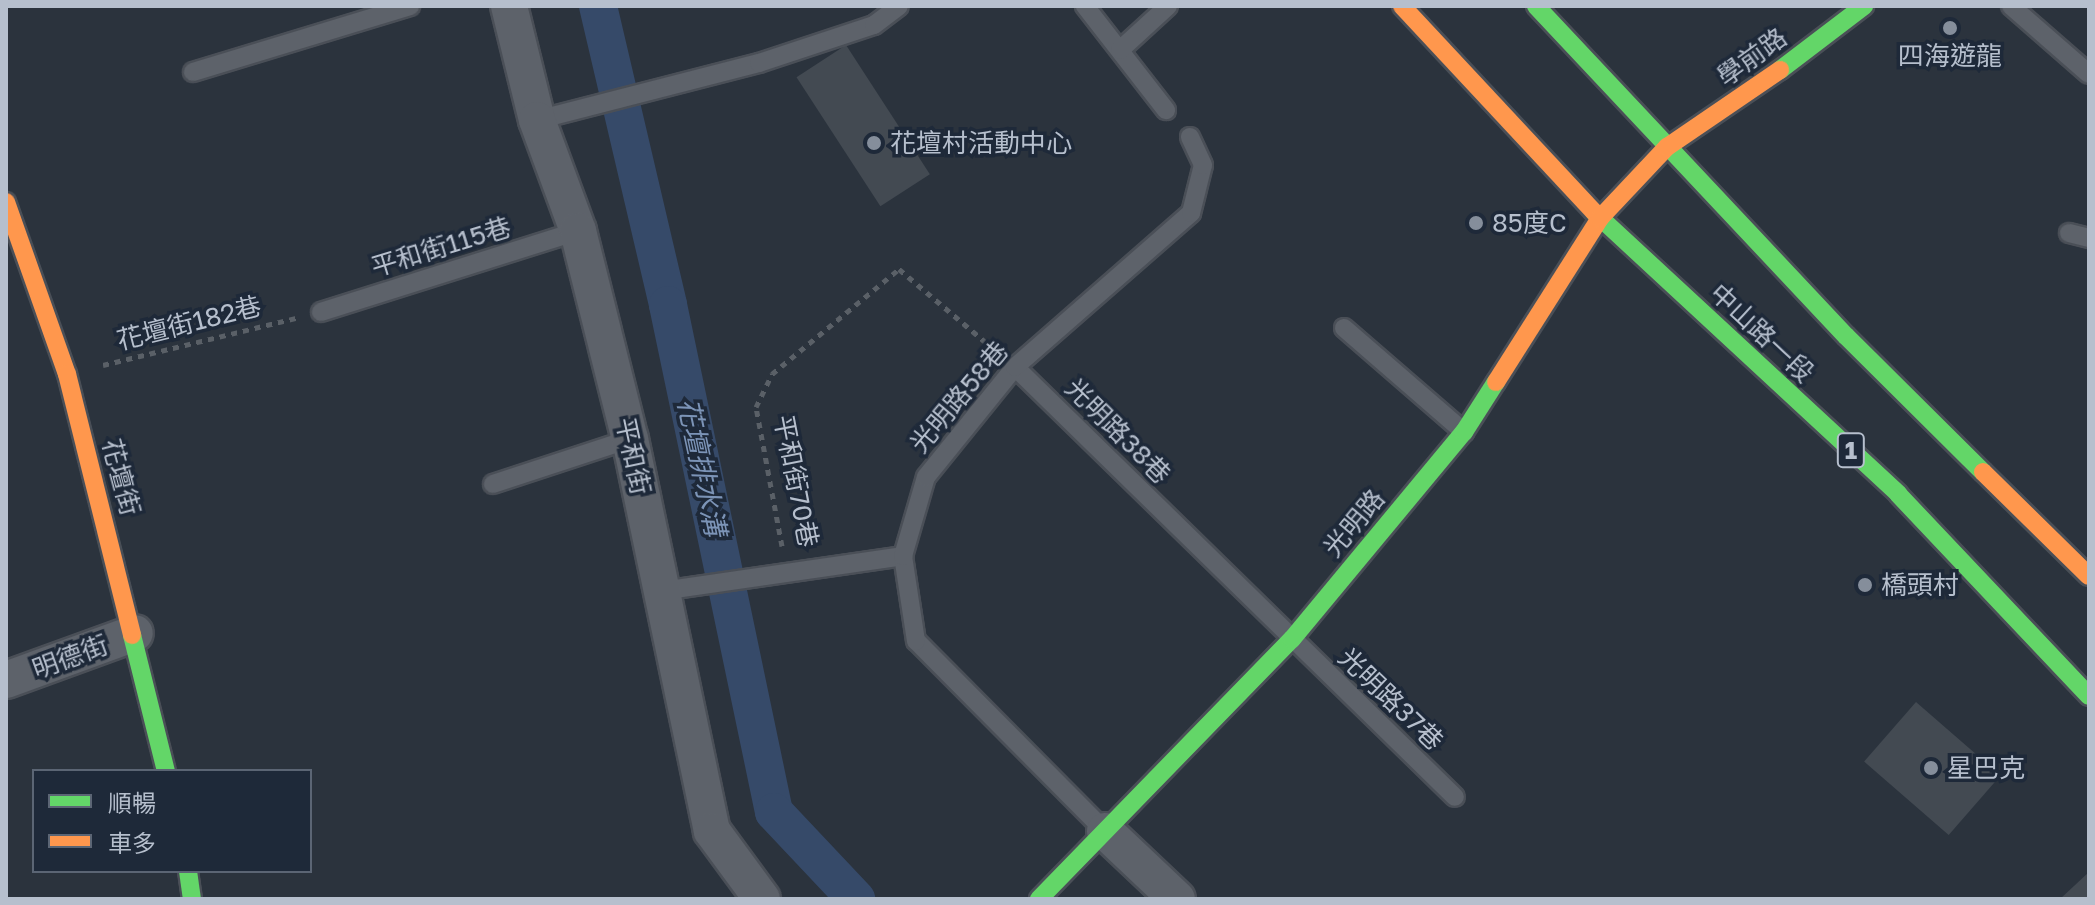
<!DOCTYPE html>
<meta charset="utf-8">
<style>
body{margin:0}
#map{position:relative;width:2095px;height:905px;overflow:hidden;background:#2b333d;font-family:"Golos Text","Noto Sans TC",sans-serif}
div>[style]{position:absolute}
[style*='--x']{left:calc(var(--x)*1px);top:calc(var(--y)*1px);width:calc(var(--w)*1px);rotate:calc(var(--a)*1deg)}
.stream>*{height:11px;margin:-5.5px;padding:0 5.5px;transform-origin:5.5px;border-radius:5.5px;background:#364a69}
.canal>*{height:38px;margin:-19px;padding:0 19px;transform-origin:19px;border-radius:19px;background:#364a69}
.building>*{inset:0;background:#434a52;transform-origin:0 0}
.path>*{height:5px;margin-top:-2.5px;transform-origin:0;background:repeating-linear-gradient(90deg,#5a6067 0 6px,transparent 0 12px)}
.roads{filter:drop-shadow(2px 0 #4a4f57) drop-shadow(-2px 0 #4a4f57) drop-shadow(0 2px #4a4f57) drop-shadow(0 -2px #4a4f57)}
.lane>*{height:18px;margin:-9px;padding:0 9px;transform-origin:9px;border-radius:9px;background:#5d626a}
.street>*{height:36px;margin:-18px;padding:0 18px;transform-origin:18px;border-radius:18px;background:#5d626a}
.fast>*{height:18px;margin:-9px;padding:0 9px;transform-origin:9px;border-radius:9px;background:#63d668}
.slow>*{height:18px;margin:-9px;padding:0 9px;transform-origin:9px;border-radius:9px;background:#ff974d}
.dots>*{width:22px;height:22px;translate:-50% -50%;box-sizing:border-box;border:4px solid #1e2939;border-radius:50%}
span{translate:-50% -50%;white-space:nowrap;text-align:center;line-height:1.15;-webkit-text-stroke:7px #1e2939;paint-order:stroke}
.shield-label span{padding:2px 6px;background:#1e2939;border:2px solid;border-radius:6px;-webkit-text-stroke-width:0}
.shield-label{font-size:24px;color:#b6bfcd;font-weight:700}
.poi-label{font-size:26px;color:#b6bfcd}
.left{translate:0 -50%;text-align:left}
.street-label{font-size:26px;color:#b6bfcd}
.water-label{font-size:28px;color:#7c94b7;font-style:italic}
.frame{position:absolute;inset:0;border:8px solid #b6bfcd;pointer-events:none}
.legend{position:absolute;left:32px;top:769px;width:280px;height:104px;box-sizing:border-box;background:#1e2939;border:2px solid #5b6574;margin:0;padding:10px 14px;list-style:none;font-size:24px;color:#b6bfcd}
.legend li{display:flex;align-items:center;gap:16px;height:40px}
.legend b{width:40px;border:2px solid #5b6574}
</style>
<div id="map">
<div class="stream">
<i style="--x:834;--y:899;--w:15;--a:-53"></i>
</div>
<div class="canal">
<i style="--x:598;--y:6;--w:307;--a:76.8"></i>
<i style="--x:668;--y:305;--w:518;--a:78.19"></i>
<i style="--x:774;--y:812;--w:120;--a:46.7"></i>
</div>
<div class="building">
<i style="left:846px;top:45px;width:154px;height:59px;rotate:57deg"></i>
<i style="left:1916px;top:702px;width:112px;height:79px;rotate:41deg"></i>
<i style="clip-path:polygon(2089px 872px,2089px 899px,2060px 899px)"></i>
</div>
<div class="path">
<i style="--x:103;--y:365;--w:199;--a:-13.7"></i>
<i style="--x:782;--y:546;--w:141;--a:-100.6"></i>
<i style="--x:756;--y:407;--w:37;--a:-64"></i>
<i style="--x:772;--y:374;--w:165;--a:-39.6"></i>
<i style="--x:899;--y:269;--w:127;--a:40.2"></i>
</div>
<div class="roads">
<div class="lane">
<i style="--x:1085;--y:6;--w:132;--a:52.1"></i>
<i style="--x:2011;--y:6;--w:103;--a:41.1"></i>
<i style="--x:1120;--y:50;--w:65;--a:-42.5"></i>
<i style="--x:193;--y:72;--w:227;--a:-16.9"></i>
<i style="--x:537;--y:120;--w:229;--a:-14.4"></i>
<i style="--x:759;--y:63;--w:121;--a:-18.3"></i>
<i style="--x:874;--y:25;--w:31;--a:-37"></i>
<i style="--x:2069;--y:233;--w:21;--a:14"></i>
<i style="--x:321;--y:312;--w:269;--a:-17.5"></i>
<i style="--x:1344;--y:328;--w:159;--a:40.9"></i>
<i style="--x:1015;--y:367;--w:615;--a:44.34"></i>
<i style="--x:493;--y:484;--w:144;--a:-18.2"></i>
<i style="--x:661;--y:591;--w:245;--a:-8.2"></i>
<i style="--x:1105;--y:831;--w:268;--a:-134.8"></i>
<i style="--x:916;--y:641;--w:86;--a:-98.7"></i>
<i style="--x:903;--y:556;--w:82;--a:-73.8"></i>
<i style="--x:926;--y:477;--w:141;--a:-51"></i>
<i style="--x:1015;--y:367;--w:234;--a:-41.2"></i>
<i style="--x:1191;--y:213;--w:49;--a:-76"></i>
<i style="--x:1203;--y:165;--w:31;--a:-115"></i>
</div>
<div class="street">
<i style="--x:509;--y:6;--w:117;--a:76.2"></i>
<i style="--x:537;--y:120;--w:118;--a:69.7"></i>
<i style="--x:578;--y:231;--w:214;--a:76"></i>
<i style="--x:630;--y:439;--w:400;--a:78.2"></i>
<i style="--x:712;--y:831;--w:84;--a:53.7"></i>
<i style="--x:6;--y:680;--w:137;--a:-20"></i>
<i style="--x:1105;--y:831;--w:99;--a:43.4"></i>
</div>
<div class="fast">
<i style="--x:1536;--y:6;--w:453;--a:46.8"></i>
<i style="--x:1846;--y:336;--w:193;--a:44.8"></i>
<i style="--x:1780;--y:70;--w:106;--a:-37.3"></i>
<i style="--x:1594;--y:212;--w:415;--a:42.8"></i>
<i style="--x:1898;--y:494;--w:278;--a:46.6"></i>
<i style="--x:132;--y:635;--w:140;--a:76"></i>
<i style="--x:188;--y:871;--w:28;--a:82"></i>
<i style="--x:1039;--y:899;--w:363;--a:-45.8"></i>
<i style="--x:1292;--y:639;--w:269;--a:-50.3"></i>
<i style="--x:1464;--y:432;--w:59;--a:-57.4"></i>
</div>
<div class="slow">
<i style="--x:1402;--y:6;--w:282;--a:47"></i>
<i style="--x:6;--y:202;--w:182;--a:70.5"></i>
<i style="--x:67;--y:374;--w:269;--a:76"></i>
<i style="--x:1496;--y:382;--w:194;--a:-57.6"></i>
<i style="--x:1600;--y:218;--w:98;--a:-46.7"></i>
<i style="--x:1667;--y:147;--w:137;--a:-34.3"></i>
<i style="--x:1983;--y:472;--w:148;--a:44.5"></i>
</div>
</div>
<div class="dots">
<i style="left:1950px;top:28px;background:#858e9b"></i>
<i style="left:874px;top:143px;background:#858e9b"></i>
<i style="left:1476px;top:223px;background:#858e9b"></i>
<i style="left:1865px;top:585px;background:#858e9b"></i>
<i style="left:1931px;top:768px;background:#858e9b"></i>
</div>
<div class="shield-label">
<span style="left:1851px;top:450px">1</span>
</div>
<div class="poi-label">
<span style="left:1950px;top:56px">四海遊龍</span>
<span class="left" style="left:890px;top:143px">花壇村活動中心</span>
<span class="left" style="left:1492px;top:223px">85度C</span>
<span class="left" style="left:1881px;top:585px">橋頭村</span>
<span class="left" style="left:1947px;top:768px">星巴克</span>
</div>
<div class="street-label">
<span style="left:1752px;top:57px;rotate:-36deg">學前路</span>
<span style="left:441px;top:247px;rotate:-17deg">平和街115巷</span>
<span style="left:189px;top:323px;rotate:-14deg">花壇街182巷</span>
<span style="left:1762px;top:333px;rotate:43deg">中山路一段</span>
<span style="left:959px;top:397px;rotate:-50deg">光明路58巷</span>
<span style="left:1118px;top:431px;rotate:45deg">光明路38巷</span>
<span style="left:633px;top:456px;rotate:78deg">平和街</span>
<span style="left:121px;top:477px;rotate:75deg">花壇街</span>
<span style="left:796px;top:481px;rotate:79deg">平和街70巷</span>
<span style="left:1354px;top:523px;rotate:-50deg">光明路</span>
<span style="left:70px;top:657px;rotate:-20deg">明德街</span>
<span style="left:1391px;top:699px;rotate:44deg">光明路37巷</span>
</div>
<div class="water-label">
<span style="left:702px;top:467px;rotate:78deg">花壇排水溝</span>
</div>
<div class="frame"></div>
<ul class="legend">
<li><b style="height:10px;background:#63d668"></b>順暢</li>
<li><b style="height:10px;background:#ff974d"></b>車多</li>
</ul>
</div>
